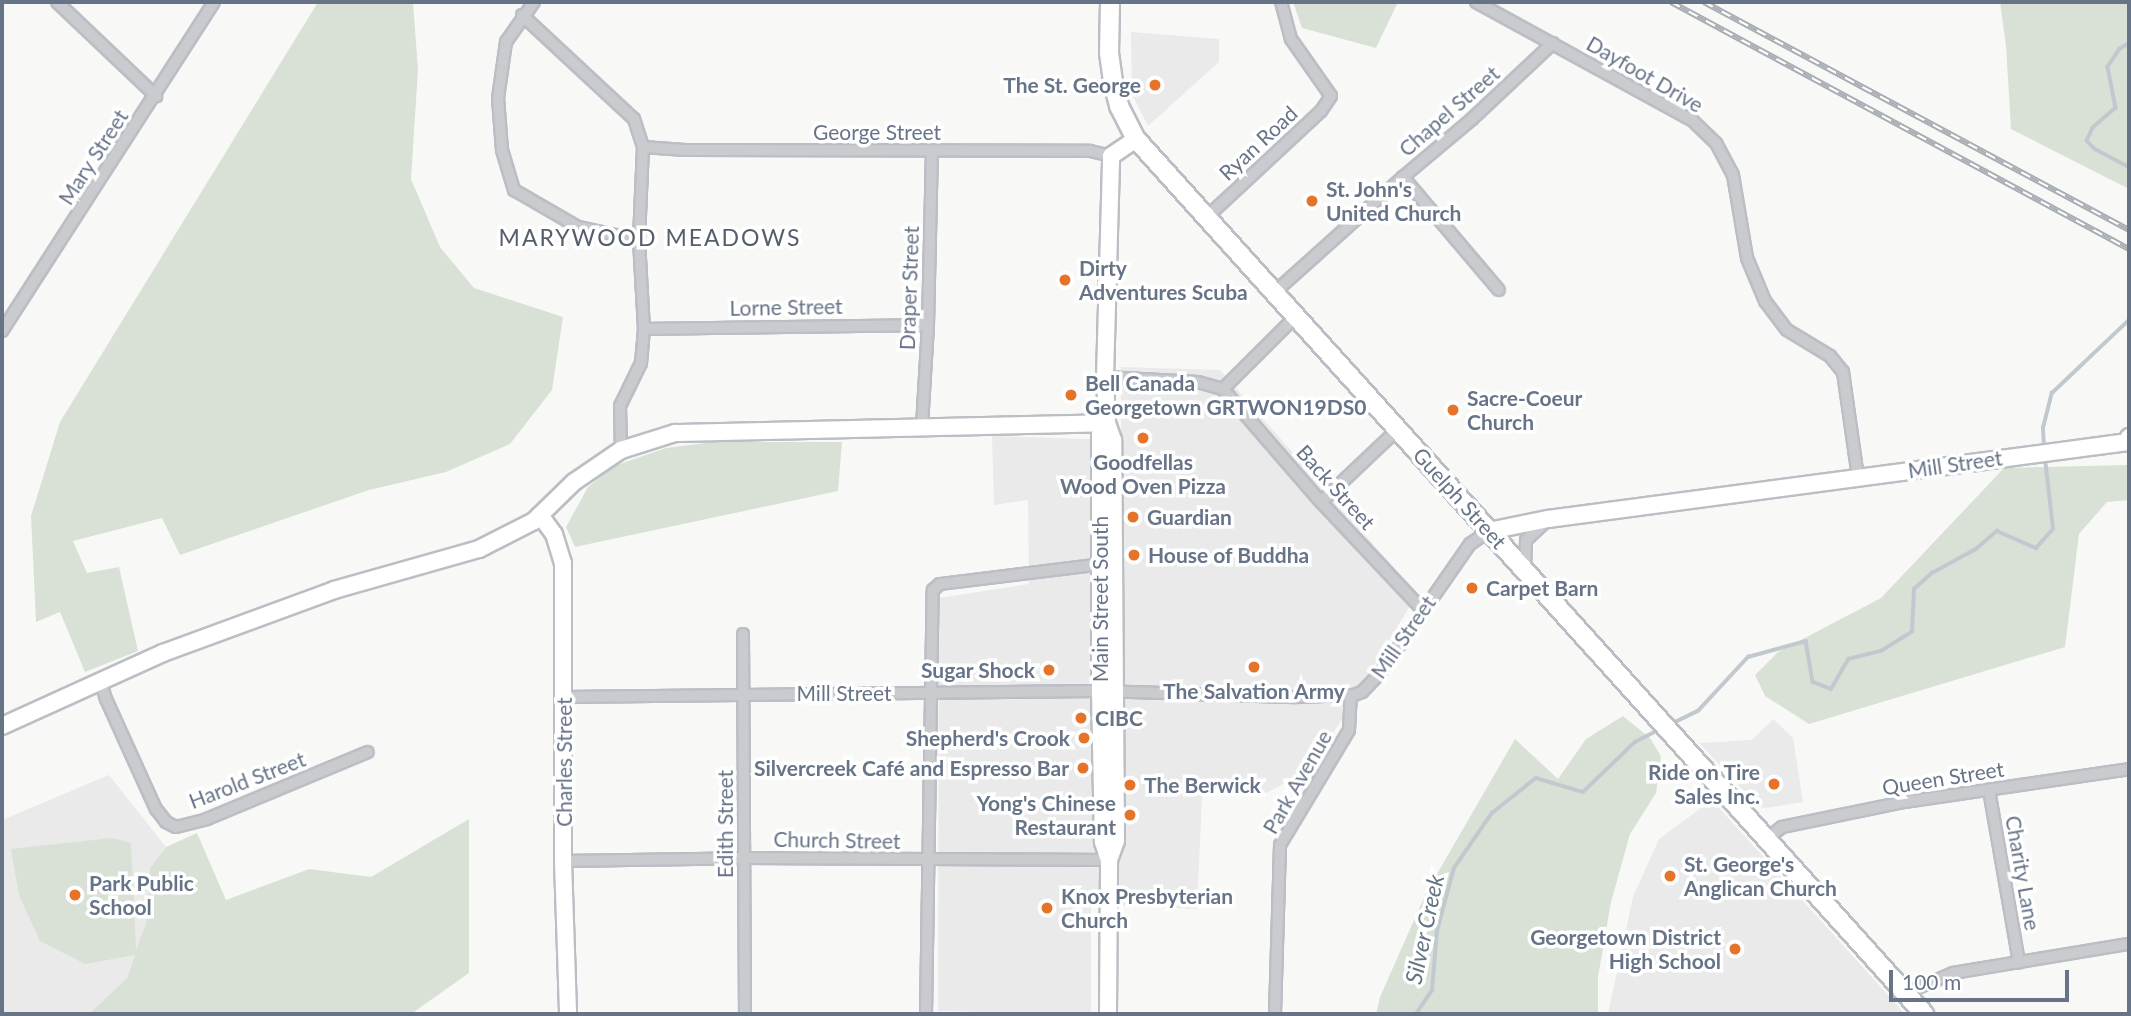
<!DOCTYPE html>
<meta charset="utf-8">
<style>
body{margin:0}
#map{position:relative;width:2131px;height:1016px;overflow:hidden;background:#f8f9f6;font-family:Lato,sans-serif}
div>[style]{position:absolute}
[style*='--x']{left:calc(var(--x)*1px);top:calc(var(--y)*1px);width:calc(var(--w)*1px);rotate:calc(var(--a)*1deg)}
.built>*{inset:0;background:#e9eae9}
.green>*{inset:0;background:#d9e1d7}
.stream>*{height:3.5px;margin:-1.75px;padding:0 1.75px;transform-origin:1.75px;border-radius:1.75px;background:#c1c9cf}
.roads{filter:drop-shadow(2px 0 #bbbec4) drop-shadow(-2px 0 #bbbec4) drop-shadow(0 2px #bbbec4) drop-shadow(0 -2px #bbbec4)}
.street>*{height:10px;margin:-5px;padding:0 5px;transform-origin:5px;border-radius:5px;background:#c9cbcf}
.secondary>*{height:16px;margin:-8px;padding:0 8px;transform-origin:8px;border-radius:8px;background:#fff}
.primary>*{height:18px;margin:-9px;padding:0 9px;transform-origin:9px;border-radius:9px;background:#fff}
.rail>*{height:6px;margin-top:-3px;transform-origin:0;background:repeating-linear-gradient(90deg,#fff 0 10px,#a8adb4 0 20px);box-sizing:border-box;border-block:2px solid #a8adb4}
.dots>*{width:19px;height:19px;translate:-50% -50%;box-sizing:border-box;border:4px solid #fff;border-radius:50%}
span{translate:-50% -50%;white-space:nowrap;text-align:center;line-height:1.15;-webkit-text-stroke:7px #fff;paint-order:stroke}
.street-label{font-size:21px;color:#677488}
.poi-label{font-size:21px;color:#677488;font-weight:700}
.right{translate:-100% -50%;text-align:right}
.left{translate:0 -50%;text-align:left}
.neighbourhood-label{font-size:23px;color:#555f6c;letter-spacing:2px}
.water-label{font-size:23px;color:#637583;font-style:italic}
.frame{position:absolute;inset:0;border:4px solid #677488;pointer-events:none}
.scale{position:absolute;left:1889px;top:970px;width:180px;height:32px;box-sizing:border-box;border:4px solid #677488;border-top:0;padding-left:9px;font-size:21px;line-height:24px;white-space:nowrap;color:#677488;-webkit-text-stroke:5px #fff;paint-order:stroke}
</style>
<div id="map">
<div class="built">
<i style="clip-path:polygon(1131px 32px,1219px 39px,1219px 62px,1148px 126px,1132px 95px)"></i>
<i style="clip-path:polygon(1121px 367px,1220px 370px,1417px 594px,1312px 769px,1262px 795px,1202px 795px,1197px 909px,1091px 904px,1091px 1014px,938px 1011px,939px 598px,1029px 584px,1028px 500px,994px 505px,992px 436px,1121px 440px)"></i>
<i style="clip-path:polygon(1773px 719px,1793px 738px,1803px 802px,1765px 808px,1758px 806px,1699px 743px,1752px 740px)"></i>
<i style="clip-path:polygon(109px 775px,166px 847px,150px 868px,146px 923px,127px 978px,89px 1014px,2px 1014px,2px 820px)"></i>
<i style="clip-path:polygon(1712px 800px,1905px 1014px,1608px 1014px,1633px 897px,1659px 839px)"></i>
</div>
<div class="green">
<i style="clip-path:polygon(318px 2px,413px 2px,418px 70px,411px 179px,440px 247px,474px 288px,563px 317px,552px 390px,510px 444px,446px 472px,369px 490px,180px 555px,162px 518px,73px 541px,87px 573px,119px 567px,138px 651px,85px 672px,60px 612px,36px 622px,31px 516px,60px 422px)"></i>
<i style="clip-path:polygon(1293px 2px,1398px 2px,1376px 48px,1302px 28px)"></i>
<i style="clip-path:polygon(2000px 2px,2129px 2px,2129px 189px,2011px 129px,2006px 46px)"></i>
<i style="clip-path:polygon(713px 442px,842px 442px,838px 491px,575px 547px,566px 527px,588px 487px,614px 466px,666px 448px)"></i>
<i style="clip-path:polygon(2127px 465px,2129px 500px,2107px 502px,2079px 534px,2065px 647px,1809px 724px,1765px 696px,1755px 675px,1778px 652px,1881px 598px,2004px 468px)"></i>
<i style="clip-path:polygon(1623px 716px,1650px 738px,1661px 756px,1656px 793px,1630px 834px,1611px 902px,1598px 977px,1598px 1014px,1376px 1014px,1380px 997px,1426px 893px,1515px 739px,1558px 779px,1586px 739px)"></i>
<i style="clip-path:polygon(469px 819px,469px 973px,411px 1014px,89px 1014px,127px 978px,135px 955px,85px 964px,40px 941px,19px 895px,11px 849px,112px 838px,131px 843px,136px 950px,146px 923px,150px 868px,166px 847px,197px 833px,226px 900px,309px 869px,371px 877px)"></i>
</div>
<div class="stream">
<i style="--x:2129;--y:44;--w:10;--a:151"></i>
<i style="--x:2120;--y:49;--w:22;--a:124"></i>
<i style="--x:2108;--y:67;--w:42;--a:79"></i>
<i style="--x:2116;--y:108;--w:30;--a:139"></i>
<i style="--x:2093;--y:128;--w:14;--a:115"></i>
<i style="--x:2087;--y:141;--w:11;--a:45"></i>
<i style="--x:2095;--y:149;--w:38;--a:28"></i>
<i style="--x:2044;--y:448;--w:20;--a:-93"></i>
<i style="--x:2043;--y:428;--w:36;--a:-76"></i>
<i style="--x:2052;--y:393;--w:106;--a:-43.5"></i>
<i style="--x:1671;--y:724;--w:30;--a:-26"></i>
<i style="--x:1698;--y:711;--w:74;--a:-47.2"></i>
<i style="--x:1748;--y:657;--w:60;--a:-15.4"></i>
<i style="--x:1806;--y:641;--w:42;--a:80.3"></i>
<i style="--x:1813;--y:682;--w:19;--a:21"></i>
<i style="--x:1831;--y:689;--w:34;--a:-60"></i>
<i style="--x:1848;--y:659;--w:34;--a:-14"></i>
<i style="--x:1881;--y:651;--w:36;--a:-32"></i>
<i style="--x:1912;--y:632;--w:43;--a:-87.3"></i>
<i style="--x:1914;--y:589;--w:24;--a:-42"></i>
<i style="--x:1932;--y:573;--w:50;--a:-28.6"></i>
<i style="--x:1976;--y:549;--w:28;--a:-41"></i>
<i style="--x:1997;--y:531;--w:43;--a:23.6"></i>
<i style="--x:2036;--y:548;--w:25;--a:-48"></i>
<i style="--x:2053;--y:529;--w:70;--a:-96.5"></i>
<i style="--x:1416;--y:1014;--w:29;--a:-56"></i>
<i style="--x:1432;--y:990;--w:59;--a:-85.2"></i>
<i style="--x:1437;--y:931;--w:65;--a:-74.9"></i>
<i style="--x:1454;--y:868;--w:67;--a:-55.4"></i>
<i style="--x:1492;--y:813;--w:56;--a:-38.5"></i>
<i style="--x:1536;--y:778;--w:49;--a:16.6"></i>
<i style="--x:1583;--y:792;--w:72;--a:-43.9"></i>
<i style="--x:1635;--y:742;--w:29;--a:-27"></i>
</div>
<div class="roads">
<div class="street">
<i style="--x:57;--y:2;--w:137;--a:43.5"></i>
<i style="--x:534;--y:2;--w:49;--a:125"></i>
<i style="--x:506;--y:42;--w:57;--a:98.1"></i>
<i style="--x:498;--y:98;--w:52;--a:85.6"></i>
<i style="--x:502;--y:150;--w:42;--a:73.3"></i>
<i style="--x:514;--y:190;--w:74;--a:30"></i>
<i style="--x:578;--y:227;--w:62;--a:12"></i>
<i style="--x:1476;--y:2;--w:247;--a:28.7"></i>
<i style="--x:1693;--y:121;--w:32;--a:44"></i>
<i style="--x:1716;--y:143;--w:36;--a:62"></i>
<i style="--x:1733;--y:175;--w:84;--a:80.4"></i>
<i style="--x:1747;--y:258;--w:47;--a:67.3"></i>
<i style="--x:1765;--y:301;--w:36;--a:53"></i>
<i style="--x:1787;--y:330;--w:50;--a:31.2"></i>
<i style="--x:1830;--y:356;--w:21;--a:51"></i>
<i style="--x:1843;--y:372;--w:106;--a:81.9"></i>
<i style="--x:522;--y:15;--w:153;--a:42.9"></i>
<i style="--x:634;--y:119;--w:29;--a:72"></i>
<i style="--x:643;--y:147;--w:93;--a:92.5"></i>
<i style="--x:639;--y:240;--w:89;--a:86.8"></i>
<i style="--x:644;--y:329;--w:34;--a:95"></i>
<i style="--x:641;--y:363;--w:48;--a:116"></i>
<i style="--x:620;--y:406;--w:44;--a:88.7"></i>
<i style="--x:643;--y:147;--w:42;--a:4.1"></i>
<i style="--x:685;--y:150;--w:405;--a:0.1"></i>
<i style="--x:1090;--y:151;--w:22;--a:13"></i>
<i style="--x:1403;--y:177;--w:148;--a:49.7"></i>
<i style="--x:1208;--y:216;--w:154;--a:-42.9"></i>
<i style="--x:1321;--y:111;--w:18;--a:-56"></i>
<i style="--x:1331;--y:96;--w:70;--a:-125.1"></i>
<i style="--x:1291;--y:39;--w:38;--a:-105"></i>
<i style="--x:1275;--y:292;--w:172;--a:-41.9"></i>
<i style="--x:1403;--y:177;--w:90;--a:-40"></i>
<i style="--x:1472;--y:119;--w:111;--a:-43.2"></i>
<i style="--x:644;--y:329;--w:284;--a:-0.8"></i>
<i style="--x:2;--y:331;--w:391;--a:-57.2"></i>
<i style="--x:1105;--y:377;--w:93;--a:3.1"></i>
<i style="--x:1198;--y:382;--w:26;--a:16"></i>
<i style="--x:1223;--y:389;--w:150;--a:49.1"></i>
<i style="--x:1321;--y:502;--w:147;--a:46.7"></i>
<i style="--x:1223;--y:389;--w:103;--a:-45"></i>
<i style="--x:922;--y:426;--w:101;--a:-86.6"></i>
<i style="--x:928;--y:325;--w:174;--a:-88.7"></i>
<i style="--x:1321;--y:502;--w:106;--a:-43.5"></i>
<i style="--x:1525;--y:570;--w:30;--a:-88"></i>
<i style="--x:1526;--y:540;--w:26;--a:-43"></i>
<i style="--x:743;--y:634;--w:380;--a:89.7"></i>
<i style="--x:101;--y:682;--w:18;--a:74"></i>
<i style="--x:106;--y:699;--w:121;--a:65.6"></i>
<i style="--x:156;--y:809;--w:16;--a:52"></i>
<i style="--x:166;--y:822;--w:11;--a:27"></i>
<i style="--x:176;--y:827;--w:32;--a:-14"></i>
<i style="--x:207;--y:819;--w:174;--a:-22.6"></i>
<i style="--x:565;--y:697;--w:535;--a:-0.64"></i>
<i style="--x:1100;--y:691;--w:196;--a:1.8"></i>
<i style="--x:1296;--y:697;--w:58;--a:-2"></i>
<i style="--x:1354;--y:695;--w:9;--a:-21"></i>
<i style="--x:1362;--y:692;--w:28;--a:-46"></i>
<i style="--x:1381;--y:672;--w:156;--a:-55.2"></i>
<i style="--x:1470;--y:544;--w:23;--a:-34"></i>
<i style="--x:1989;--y:790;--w:175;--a:80.1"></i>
<i style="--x:1767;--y:839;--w:19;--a:-39"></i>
<i style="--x:1782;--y:827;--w:125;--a:-11.6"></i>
<i style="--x:1904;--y:802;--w:227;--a:-8.3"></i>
<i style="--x:563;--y:861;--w:181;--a:-0.9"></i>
<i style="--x:744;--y:858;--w:365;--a:0.3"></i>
<i style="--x:1906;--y:993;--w:51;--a:-23.1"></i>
<i style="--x:1953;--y:973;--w:178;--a:-9.4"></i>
<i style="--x:926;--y:1014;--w:424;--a:-89.1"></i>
<i style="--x:933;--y:590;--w:9;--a:-41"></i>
<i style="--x:940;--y:584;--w:165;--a:-7"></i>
<i style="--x:1275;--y:1014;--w:169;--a:-88.3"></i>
<i style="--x:1280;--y:845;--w:134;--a:-59"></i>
<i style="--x:1349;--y:730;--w:35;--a:-87"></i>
</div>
<div class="secondary">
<i style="--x:1107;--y:423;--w:14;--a:120"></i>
<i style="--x:1100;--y:435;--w:256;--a:90"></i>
<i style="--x:1100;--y:691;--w:151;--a:88.9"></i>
<i style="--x:1103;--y:842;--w:19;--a:72"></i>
<i style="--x:540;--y:515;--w:24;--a:54"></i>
<i style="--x:554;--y:534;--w:30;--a:73"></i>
<i style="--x:563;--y:563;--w:298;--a:90"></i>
<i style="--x:563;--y:861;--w:153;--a:88.1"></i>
<i style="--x:1489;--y:531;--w:60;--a:-11.5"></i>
<i style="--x:1548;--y:519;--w:585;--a:-7.56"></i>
<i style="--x:2128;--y:442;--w:5;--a:-79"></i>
<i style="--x:2;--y:726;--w:177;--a:-24.4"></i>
<i style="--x:163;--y:653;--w:182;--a:-20.2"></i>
<i style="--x:334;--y:590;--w:151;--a:-15.8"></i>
<i style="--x:479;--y:549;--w:62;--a:-27"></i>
<i style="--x:534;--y:521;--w:56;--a:-44.3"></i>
<i style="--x:574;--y:482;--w:57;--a:-34.2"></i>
<i style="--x:621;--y:450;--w:57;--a:-17.5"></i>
<i style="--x:675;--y:433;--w:432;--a:-1.3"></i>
<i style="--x:1108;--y:1014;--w:154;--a:-89.6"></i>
<i style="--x:1109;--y:860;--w:20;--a:-70"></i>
<i style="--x:1116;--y:841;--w:401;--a:-90.4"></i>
<i style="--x:1113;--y:440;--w:18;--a:-109"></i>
<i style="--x:1107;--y:423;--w:46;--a:-92.5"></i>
<i style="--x:1105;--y:377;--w:221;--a:-88.4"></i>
<i style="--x:1111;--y:156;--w:30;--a:-34"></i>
</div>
<div class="primary">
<i style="--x:1110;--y:2;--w:51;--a:91.1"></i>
<i style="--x:1109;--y:53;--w:30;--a:82"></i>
<i style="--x:1113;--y:83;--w:24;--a:75"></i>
<i style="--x:1119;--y:106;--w:37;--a:63"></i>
<i style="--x:1136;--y:139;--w:1178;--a:47.99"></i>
</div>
</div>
<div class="rail">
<i style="--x:1671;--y:2;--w:520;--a:28.34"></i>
<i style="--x:1704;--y:2;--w:482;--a:28.2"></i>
</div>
<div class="dots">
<i style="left:1155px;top:85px;background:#e5742a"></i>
<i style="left:1312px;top:201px;background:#e5742a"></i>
<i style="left:1065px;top:280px;background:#e5742a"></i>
<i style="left:1071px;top:395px;background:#e5742a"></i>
<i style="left:1453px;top:410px;background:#e5742a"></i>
<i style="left:1143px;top:438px;background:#e5742a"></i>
<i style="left:1133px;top:517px;background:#e5742a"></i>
<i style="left:1134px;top:555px;background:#e5742a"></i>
<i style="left:1472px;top:588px;background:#e5742a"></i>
<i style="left:1254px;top:667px;background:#e5742a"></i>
<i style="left:1049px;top:670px;background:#e5742a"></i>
<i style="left:1081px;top:718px;background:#e5742a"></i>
<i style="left:1084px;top:738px;background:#e5742a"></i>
<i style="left:1083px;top:768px;background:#e5742a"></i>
<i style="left:1774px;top:784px;background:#e5742a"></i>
<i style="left:1130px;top:785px;background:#e5742a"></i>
<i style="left:1130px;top:815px;background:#e5742a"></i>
<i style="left:1670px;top:876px;background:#e5742a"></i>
<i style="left:75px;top:895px;background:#e5742a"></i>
<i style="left:1047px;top:908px;background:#e5742a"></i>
<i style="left:1735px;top:949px;background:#e5742a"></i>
</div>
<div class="street-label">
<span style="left:1645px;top:74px;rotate:30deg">Dayfoot Drive</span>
<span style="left:1449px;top:111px;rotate:-41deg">Chapel Street</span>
<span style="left:877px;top:132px">George Street</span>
<span style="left:1258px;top:143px;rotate:-43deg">Ryan Road</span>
<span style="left:93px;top:157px;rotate:-57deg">Mary Street</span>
<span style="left:909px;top:288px;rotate:-88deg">Draper Street</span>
<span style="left:786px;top:307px;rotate:-1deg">Lorne Street</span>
<span style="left:1955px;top:464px;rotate:-8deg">Mill Street</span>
<span style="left:1336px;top:487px;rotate:48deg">Back Street</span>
<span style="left:1460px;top:498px;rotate:48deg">Guelph Street</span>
<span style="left:1100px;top:599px;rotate:-90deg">Main Street South</span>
<span style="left:1403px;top:637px;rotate:-55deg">Mill Street</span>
<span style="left:844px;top:693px">Mill Street</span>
<span style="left:564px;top:762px;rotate:-90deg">Charles Street</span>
<span style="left:1943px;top:778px;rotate:-9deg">Queen Street</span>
<span style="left:247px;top:780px;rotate:-21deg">Harold Street</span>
<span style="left:1297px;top:782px;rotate:-60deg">Park Avenue</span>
<span style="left:725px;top:824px;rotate:-90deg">Edith Street</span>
<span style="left:837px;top:840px;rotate:1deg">Church Street</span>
<span style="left:2023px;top:873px;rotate:80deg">Charity Lane</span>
</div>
<div class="poi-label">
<span class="right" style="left:1141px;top:85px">The St. George</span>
<span class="left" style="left:1326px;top:201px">St. John's<br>United Church</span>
<span class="left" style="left:1079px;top:280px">Dirty<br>Adventures Scuba</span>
<span class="left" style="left:1085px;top:395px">Bell Canada<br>Georgetown GRTWON19DS0</span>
<span class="left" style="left:1467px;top:410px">Sacre-Coeur<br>Church</span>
<span style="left:1143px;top:474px">Goodfellas<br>Wood Oven Pizza</span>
<span class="left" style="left:1147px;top:517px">Guardian</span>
<span class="left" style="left:1148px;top:555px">House of Buddha</span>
<span class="left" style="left:1486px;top:588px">Carpet Barn</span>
<span class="right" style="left:1035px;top:670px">Sugar Shock</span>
<span style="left:1254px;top:691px">The Salvation Army</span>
<span class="left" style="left:1095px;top:718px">CIBC</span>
<span class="right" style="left:1070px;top:738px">Shepherd's Crook</span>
<span class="right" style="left:1069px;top:768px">Silvercreek Café and Espresso Bar</span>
<span class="right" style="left:1760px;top:784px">Ride on Tire<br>Sales Inc.</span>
<span class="left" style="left:1144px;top:785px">The Berwick</span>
<span class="right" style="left:1116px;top:815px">Yong's Chinese<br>Restaurant</span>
<span class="left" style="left:1684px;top:876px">St. George's<br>Anglican Church</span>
<span class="left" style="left:89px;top:895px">Park Public<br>School</span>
<span class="left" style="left:1061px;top:908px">Knox Presbyterian<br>Church</span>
<span class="right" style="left:1721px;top:949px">Georgetown District<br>High School</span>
</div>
<div class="neighbourhood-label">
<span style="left:650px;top:237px">MARYWOOD MEADOWS</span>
</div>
<div class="water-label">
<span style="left:1424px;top:929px;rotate:-78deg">Silver Creek</span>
</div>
<div class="frame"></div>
<div class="scale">100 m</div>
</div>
